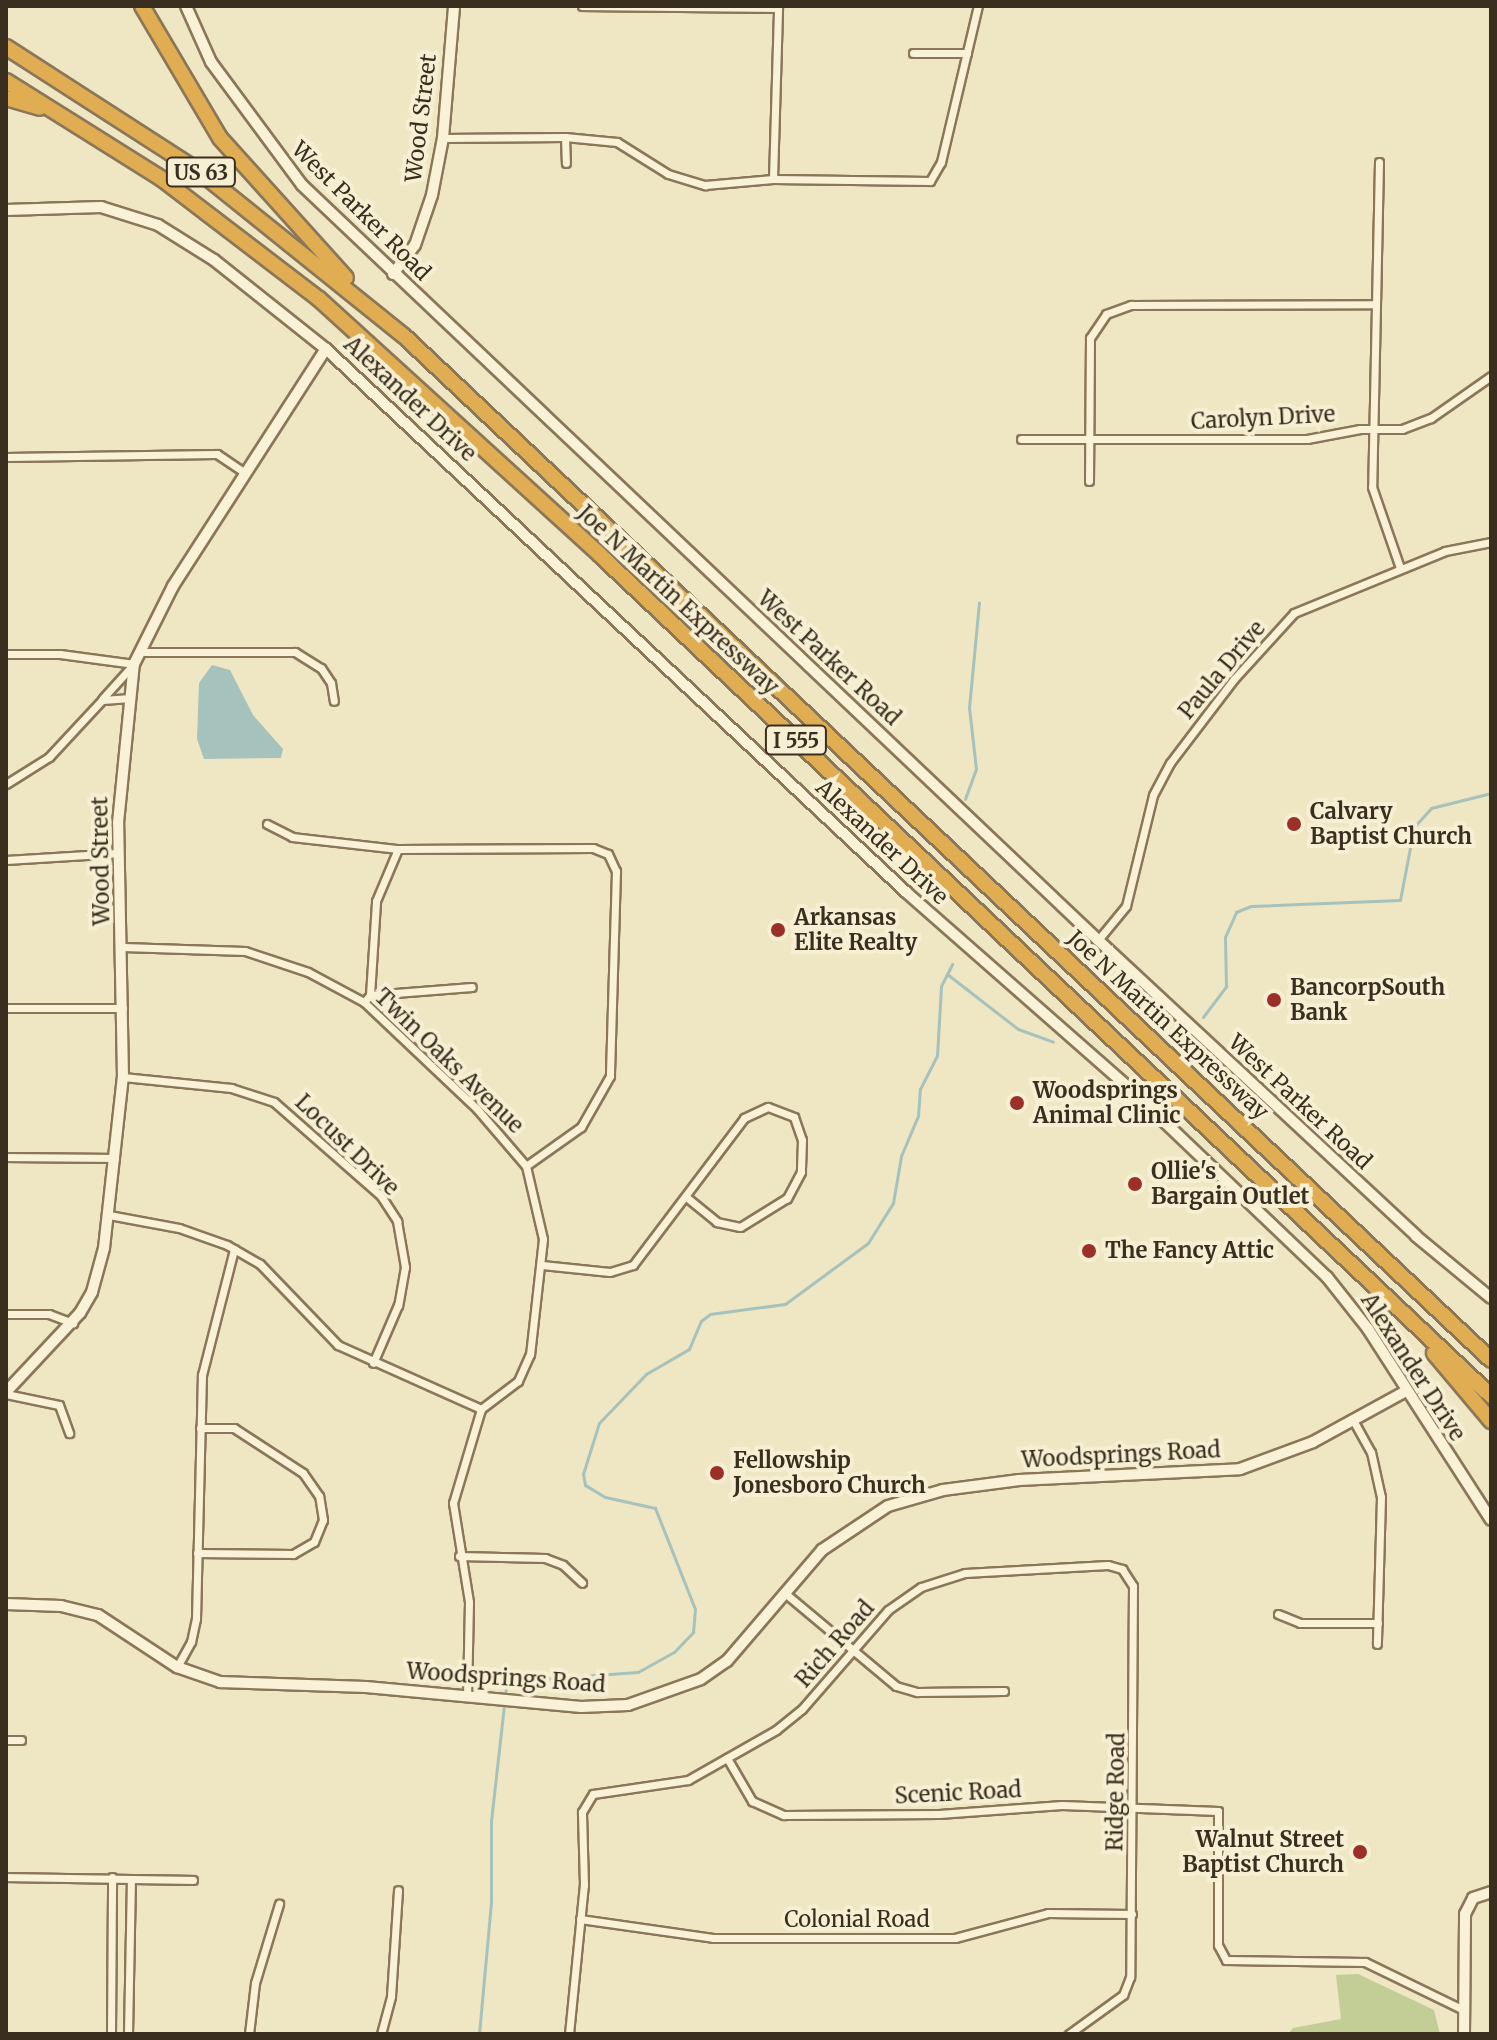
<!DOCTYPE html>
<style>
body{margin:0}
#map{position:relative;width:1497px;height:2040px;overflow:hidden;background:#efe6c3;font-family:Merriweather,serif}
div>[style]{position:absolute}
[style*='--x']{left:calc(var(--x)*1px);top:calc(var(--y)*1px);width:calc(var(--w)*1px);rotate:calc(var(--a)*1deg)}
.green>*{inset:0;background:#c3ce97}
.water>*{inset:0;background:#a6c2bc}
.stream>*{height:3px;margin:-1.5px;padding:0 1.5px;transform-origin:1.5px;border-radius:1.5px;background:#a6c2bc}
.roads{filter:drop-shadow(2px 0 #8a7759) drop-shadow(-2px 0 #8a7759) drop-shadow(0 2px #8a7759) drop-shadow(0 -2px #8a7759)}
.street>*{height:7px;margin:-3.5px;padding:0 3.5px;transform-origin:3.5px;border-radius:3.5px;background:#faf2d7}
.secondary>*{height:10px;margin:-5px;padding:0 5px;transform-origin:5px;border-radius:5px;background:#faf2d7}
.highway>*{height:14px;margin:-7px;padding:0 7px;transform-origin:7px;border-radius:7px;background:#e1ad52}
.dots>*{width:22px;height:22px;translate:-50% -50%;box-sizing:border-box;border:4px solid #f6efd3;border-radius:50%}
span{translate:-50% -50%;white-space:nowrap;text-align:center;line-height:1.15;-webkit-text-stroke:8px #f6efd3;paint-order:stroke}
.shield-label span{padding:2px 6px;background:#f6efd3;border:2px solid;border-radius:6px;-webkit-text-stroke-width:0}
.shield-label{font-size:20px;color:#3a2e1e;font-weight:700}
.street-label{font-size:22px;color:#3a2e1e}
.poi-label{font-size:22px;color:#3a2e1e;font-weight:700}
.left{translate:0 -50%;text-align:left}
.right{translate:-100% -50%;text-align:right}
.frame{position:absolute;inset:0;border:8px solid #3a2e1e;pointer-events:none}
</style>
<div id="map">
<div class="green">
<i style="clip-path:polygon(1358px 1974px,1434px 2010px,1440px 2034px,1288px 2034px,1293px 2028px,1341px 2019px,1336px 1975px)"></i>
</div>
<div class="water">
<i style="clip-path:polygon(212px 665px,230px 670px,253px 715px,283px 749px,281px 758px,204px 759px,197px 739px,199px 683px)"></i>
</div>
<div class="stream">
<i style="--x:965;--y:799;--w:32;--a:-70"></i>
<i style="--x:976;--y:769;--w:61;--a:-96.5"></i>
<i style="--x:969;--y:708;--w:106;--a:-84.6"></i>
<i style="--x:947;--y:974;--w:90;--a:37.8"></i>
<i style="--x:1018;--y:1029;--w:37;--a:20"></i>
<i style="--x:1203;--y:1017;--w:39;--a:-53"></i>
<i style="--x:1226;--y:986;--w:49;--a:-91.2"></i>
<i style="--x:1225;--y:937;--w:27;--a:-66"></i>
<i style="--x:1236;--y:912;--w:16;--a:-22"></i>
<i style="--x:1251;--y:906;--w:149;--a:-2.3"></i>
<i style="--x:1400;--y:900;--w:74;--a:-79.1"></i>
<i style="--x:1414;--y:827;--w:25;--a:-48"></i>
<i style="--x:1431;--y:808;--w:62;--a:-14"></i>
<i style="--x:479;--y:2034;--w:132;--a:-84.8"></i>
<i style="--x:491;--y:1903;--w:82;--a:-90"></i>
<i style="--x:491;--y:1821;--w:135;--a:-83.6"></i>
<i style="--x:506;--y:1687;--w:8;--a:-45"></i>
<i style="--x:512;--y:1681;--w:126;--a:-4.1"></i>
<i style="--x:638;--y:1672;--w:41;--a:-29.1"></i>
<i style="--x:674;--y:1652;--w:28;--a:-46"></i>
<i style="--x:693;--y:1632;--w:23;--a:-85"></i>
<i style="--x:695;--y:1609;--w:109;--a:-111.6"></i>
<i style="--x:655;--y:1508;--w:51;--a:-167.6"></i>
<i style="--x:605;--y:1497;--w:23;--a:-149"></i>
<i style="--x:585;--y:1485;--w:11;--a:-100"></i>
<i style="--x:583;--y:1474;--w:53;--a:-72.6"></i>
<i style="--x:599;--y:1423;--w:68;--a:-46.2"></i>
<i style="--x:646;--y:1374;--w:50;--a:-30.2"></i>
<i style="--x:689;--y:1349;--w:30;--a:-67"></i>
<i style="--x:701;--y:1321;--w:11;--a:-38"></i>
<i style="--x:710;--y:1314;--w:76;--a:-7.6"></i>
<i style="--x:785;--y:1304;--w:103;--a:-36.3"></i>
<i style="--x:868;--y:1243;--w:47;--a:-58"></i>
<i style="--x:893;--y:1203;--w:48;--a:-80.3"></i>
<i style="--x:901;--y:1156;--w:43;--a:-67"></i>
<i style="--x:918;--y:1116;--w:27;--a:-86"></i>
<i style="--x:920;--y:1089;--w:37;--a:-63"></i>
<i style="--x:937;--y:1056;--w:70;--a:-86.7"></i>
<i style="--x:941;--y:986;--w:25;--a:-63"></i>
</div>
<div class="roads">
<div class="street">
<i style="--x:582;--y:6;--w:195;--a:0.6"></i>
<i style="--x:913;--y:53;--w:54;--a:0"></i>
<i style="--x:565;--y:137;--w:52;--a:5.5"></i>
<i style="--x:617;--y:142;--w:60;--a:32.1"></i>
<i style="--x:668;--y:174;--w:39;--a:17"></i>
<i style="--x:705;--y:185;--w:68;--a:-5"></i>
<i style="--x:773;--y:179;--w:157;--a:0.7"></i>
<i style="--x:930;--y:181;--w:22;--a:-60"></i>
<i style="--x:941;--y:162;--w:160;--a:-76.7"></i>
<i style="--x:443;--y:138;--w:122;--a:-0.5"></i>
<i style="--x:565;--y:137;--w:26;--a:88"></i>
<i style="--x:1379;--y:162;--w:325;--a:91.2"></i>
<i style="--x:1372;--y:487;--w:86;--a:70.9"></i>
<i style="--x:773;--y:179;--w:173;--a:-88.3"></i>
<i style="--x:1021;--y:439;--w:286;--a:0"></i>
<i style="--x:1307;--y:439;--w:54;--a:-10.7"></i>
<i style="--x:1360;--y:429;--w:42;--a:0"></i>
<i style="--x:1402;--y:429;--w:31;--a:-21"></i>
<i style="--x:1431;--y:418;--w:73;--a:-35"></i>
<i style="--x:6;--y:457;--w:211;--a:-0.8"></i>
<i style="--x:217;--y:454;--w:32;--a:34"></i>
<i style="--x:1089;--y:481;--w:143;--a:-89.6"></i>
<i style="--x:1090;--y:338;--w:29;--a:-56"></i>
<i style="--x:1106;--y:314;--w:27;--a:-20"></i>
<i style="--x:1131;--y:305;--w:245;--a:-0.2"></i>
<i style="--x:139;--y:652;--w:156;--a:0"></i>
<i style="--x:295;--y:652;--w:31;--a:32"></i>
<i style="--x:321;--y:668;--w:18;--a:56"></i>
<i style="--x:331;--y:683;--w:18;--a:81"></i>
<i style="--x:6;--y:654;--w:54;--a:0"></i>
<i style="--x:60;--y:654;--w:75;--a:7.7"></i>
<i style="--x:103;--y:698;--w:43;--a:-47.8"></i>
<i style="--x:6;--y:784;--w:51;--a:-32.1"></i>
<i style="--x:49;--y:757;--w:78;--a:-47.1"></i>
<i style="--x:102;--y:700;--w:29;--a:-4"></i>
<i style="--x:267;--y:824;--w:28;--a:27"></i>
<i style="--x:292;--y:837;--w:107;--a:6.5"></i>
<i style="--x:398;--y:849;--w:195;--a:-0.3"></i>
<i style="--x:593;--y:848;--w:16;--a:22"></i>
<i style="--x:608;--y:854;--w:19;--a:65"></i>
<i style="--x:616;--y:871;--w:205;--a:91.7"></i>
<i style="--x:610;--y:1076;--w:59;--a:119.6"></i>
<i style="--x:581;--y:1127;--w:67;--a:144.7"></i>
<i style="--x:6;--y:860;--w:113;--a:-3.5"></i>
<i style="--x:1098;--y:940;--w:44;--a:-50.5"></i>
<i style="--x:1126;--y:906;--w:114;--a:-76.3"></i>
<i style="--x:1153;--y:795;--w:36;--a:-62"></i>
<i style="--x:1170;--y:763;--w:106;--a:-52.7"></i>
<i style="--x:1234;--y:679;--w:89;--a:-47.7"></i>
<i style="--x:1294;--y:613;--w:163;--a:-22.3"></i>
<i style="--x:1445;--y:551;--w:47;--a:-11.1"></i>
<i style="--x:123;--y:947;--w:122;--a:1.9"></i>
<i style="--x:245;--y:951;--w:66;--a:18.4"></i>
<i style="--x:308;--y:972;--w:64;--a:28.2"></i>
<i style="--x:364;--y:1002;--w:156;--a:43.4"></i>
<i style="--x:477;--y:1109;--w:75;--a:49.3"></i>
<i style="--x:526;--y:1166;--w:75;--a:76.9"></i>
<i style="--x:543;--y:1239;--w:116;--a:96.4"></i>
<i style="--x:530;--y:1354;--w:30;--a:114"></i>
<i style="--x:518;--y:1381;--w:46;--a:142.9"></i>
<i style="--x:481;--y:1409;--w:98;--a:106.6"></i>
<i style="--x:453;--y:1503;--w:100;--a:80.8"></i>
<i style="--x:469;--y:1602;--w:95;--a:91.2"></i>
<i style="--x:370;--y:995;--w:102;--a:-4.5"></i>
<i style="--x:364;--y:1002;--w:9;--a:-49"></i>
<i style="--x:370;--y:995;--w:94;--a:-86.3"></i>
<i style="--x:376;--y:901;--w:56;--a:-67.1"></i>
<i style="--x:6;--y:1008;--w:117;--a:0"></i>
<i style="--x:123;--y:1077;--w:109;--a:5.8"></i>
<i style="--x:231;--y:1088;--w:45;--a:18"></i>
<i style="--x:274;--y:1102;--w:142;--a:41.3"></i>
<i style="--x:381;--y:1196;--w:30;--a:57"></i>
<i style="--x:397;--y:1221;--w:47;--a:80.1"></i>
<i style="--x:405;--y:1267;--w:39;--a:100"></i>
<i style="--x:398;--y:1305;--w:63;--a:113.3"></i>
<i style="--x:6;--y:1157;--w:109;--a:0.5"></i>
<i style="--x:109;--y:1215;--w:71;--a:10.5"></i>
<i style="--x:179;--y:1228;--w:51;--a:19.5"></i>
<i style="--x:227;--y:1245;--w:38;--a:30"></i>
<i style="--x:260;--y:1264;--w:112;--a:46.1"></i>
<i style="--x:338;--y:1345;--w:157;--a:24.1"></i>
<i style="--x:542;--y:1265;--w:68;--a:5.9"></i>
<i style="--x:610;--y:1272;--w:24;--a:-17"></i>
<i style="--x:633;--y:1265;--w:184;--a:-52.9"></i>
<i style="--x:744;--y:1118;--w:26;--a:-25"></i>
<i style="--x:768;--y:1107;--w:28;--a:21"></i>
<i style="--x:794;--y:1117;--w:24;--a:71"></i>
<i style="--x:802;--y:1140;--w:32;--a:92"></i>
<i style="--x:801;--y:1172;--w:30;--a:118"></i>
<i style="--x:787;--y:1198;--w:55;--a:148.3"></i>
<i style="--x:740;--y:1227;--w:24;--a:-168"></i>
<i style="--x:717;--y:1222;--w:38;--a:-141"></i>
<i style="--x:6;--y:1314;--w:43;--a:0"></i>
<i style="--x:49;--y:1314;--w:26;--a:21"></i>
<i style="--x:6;--y:1394;--w:54;--a:11.7"></i>
<i style="--x:59;--y:1405;--w:30;--a:70"></i>
<i style="--x:1353;--y:1420;--w:37;--a:61"></i>
<i style="--x:1371;--y:1452;--w:46;--a:77.5"></i>
<i style="--x:1381;--y:1497;--w:147;--a:91.6"></i>
<i style="--x:197;--y:1553;--w:96;--a:0.6"></i>
<i style="--x:293;--y:1554;--w:24;--a:-30"></i>
<i style="--x:314;--y:1542;--w:24;--a:-68"></i>
<i style="--x:323;--y:1520;--w:24;--a:-99"></i>
<i style="--x:319;--y:1496;--w:28;--a:-125"></i>
<i style="--x:303;--y:1473;--w:82;--a:-146.9"></i>
<i style="--x:234;--y:1428;--w:34;--a:180"></i>
<i style="--x:459;--y:1556;--w:86;--a:1.3"></i>
<i style="--x:545;--y:1558;--w:19;--a:21"></i>
<i style="--x:563;--y:1565;--w:26;--a:43"></i>
<i style="--x:786;--y:1594;--w:143;--a:39.9"></i>
<i style="--x:896;--y:1686;--w:22;--a:16"></i>
<i style="--x:917;--y:1692;--w:87;--a:-0.7"></i>
<i style="--x:1278;--y:1614;--w:24;--a:22"></i>
<i style="--x:1300;--y:1623;--w:78;--a:0"></i>
<i style="--x:177;--y:1667;--w:29;--a:-61"></i>
<i style="--x:191;--y:1642;--w:24;--a:-78"></i>
<i style="--x:196;--y:1619;--w:244;--a:-88.6"></i>
<i style="--x:202;--y:1375;--w:130;--a:-75.7"></i>
<i style="--x:6;--y:1740;--w:15;--a:0"></i>
<i style="--x:727;--y:1758;--w:50;--a:59.8"></i>
<i style="--x:752;--y:1801;--w:35;--a:24"></i>
<i style="--x:784;--y:1815;--w:155;--a:-0.4"></i>
<i style="--x:939;--y:1814;--w:123;--a:-4.2"></i>
<i style="--x:1062;--y:1805;--w:156;--a:2.2"></i>
<i style="--x:1218;--y:1811;--w:134;--a:90"></i>
<i style="--x:1218;--y:1945;--w:17;--a:62"></i>
<i style="--x:1226;--y:1960;--w:139;--a:0.8"></i>
<i style="--x:1365;--y:1962;--w:110;--a:25.9"></i>
<i style="--x:6;--y:1877;--w:187;--a:0.9"></i>
<i style="--x:580;--y:1919;--w:134;--a:8.1"></i>
<i style="--x:713;--y:1938;--w:242;--a:0"></i>
<i style="--x:955;--y:1938;--w:96;--a:-15"></i>
<i style="--x:1048;--y:1913;--w:84;--a:0.7"></i>
<i style="--x:111;--y:2034;--w:157;--a:-89.6"></i>
<i style="--x:128;--y:2034;--w:154;--a:-88.9"></i>
<i style="--x:249;--y:2034;--w:51;--a:-83.3"></i>
<i style="--x:255;--y:1983;--w:83;--a:-73.1"></i>
<i style="--x:381;--y:2034;--w:39;--a:-75"></i>
<i style="--x:391;--y:1996;--w:106;--a:-86.2"></i>
<i style="--x:569;--y:2034;--w:150;--a:-84.3"></i>
<i style="--x:584;--y:1885;--w:73;--a:-91.6"></i>
<i style="--x:582;--y:1812;--w:21;--a:-59"></i>
<i style="--x:593;--y:1794;--w:96;--a:-8.4"></i>
<i style="--x:688;--y:1780;--w:101;--a:-29.6"></i>
<i style="--x:776;--y:1730;--w:33;--a:-39"></i>
<i style="--x:802;--y:1709;--w:131;--a:-49"></i>
<i style="--x:888;--y:1610;--w:40;--a:-34.9"></i>
<i style="--x:921;--y:1587;--w:46;--a:-17.7"></i>
<i style="--x:965;--y:1573;--w:143;--a:-3.2"></i>
<i style="--x:1108;--y:1565;--w:15;--a:16"></i>
<i style="--x:1122;--y:1569;--w:20;--a:57"></i>
<i style="--x:1133;--y:1586;--w:391;--a:90.4"></i>
<i style="--x:1130;--y:1977;--w:19;--a:111"></i>
<i style="--x:1123;--y:1995;--w:67;--a:144.2"></i>
</div>
<div class="secondary">
<i style="--x:186;--y:6;--w:61;--a:65.9"></i>
<i style="--x:211;--y:62;--w:153;--a:53.5"></i>
<i style="--x:302;--y:185;--w:1097;--a:43.49"></i>
<i style="--x:1098;--y:940;--w:434;--a:42.9"></i>
<i style="--x:1416;--y:1236;--w:97;--a:39.6"></i>
<i style="--x:6;--y:210;--w:95;--a:-1.8"></i>
<i style="--x:101;--y:207;--w:60;--a:17.5"></i>
<i style="--x:158;--y:225;--w:66;--a:32"></i>
<i style="--x:214;--y:260;--w:143;--a:38.5"></i>
<i style="--x:326;--y:349;--w:795;--a:43.11"></i>
<i style="--x:906;--y:892;--w:297;--a:41.3"></i>
<i style="--x:1129;--y:1088;--w:274;--a:43.7"></i>
<i style="--x:1327;--y:1277;--w:66;--a:51.7"></i>
<i style="--x:1368;--y:1329;--w:227;--a:57.2"></i>
<i style="--x:393;--y:274;--w:36;--a:-53"></i>
<i style="--x:415;--y:245;--w:53;--a:-71.2"></i>
<i style="--x:432;--y:195;--w:58;--a:-79.1"></i>
<i style="--x:443;--y:138;--w:132;--a:-85.2"></i>
<i style="--x:6;--y:1392;--w:108;--a:-46.9"></i>
<i style="--x:80;--y:1313;--w:24;--a:-60"></i>
<i style="--x:92;--y:1292;--w:46;--a:-74.7"></i>
<i style="--x:104;--y:1248;--w:172;--a:-83.7"></i>
<i style="--x:123;--y:1077;--w:254;--a:-91.1"></i>
<i style="--x:118;--y:823;--w:160;--a:-84.3"></i>
<i style="--x:134;--y:664;--w:87;--a:-63.4"></i>
<i style="--x:173;--y:586;--w:282;--a:-57.2"></i>
<i style="--x:6;--y:1604;--w:55;--a:2.1"></i>
<i style="--x:61;--y:1606;--w:38;--a:14"></i>
<i style="--x:98;--y:1615;--w:95;--a:33.4"></i>
<i style="--x:177;--y:1667;--w:46;--a:19.2"></i>
<i style="--x:220;--y:1682;--w:146;--a:2"></i>
<i style="--x:366;--y:1687;--w:216;--a:5.3"></i>
<i style="--x:581;--y:1707;--w:47;--a:-2.4"></i>
<i style="--x:628;--y:1705;--w:77;--a:-19.6"></i>
<i style="--x:701;--y:1679;--w:32;--a:-35"></i>
<i style="--x:727;--y:1661;--w:146;--a:-49.4"></i>
<i style="--x:822;--y:1550;--w:79;--a:-33.7"></i>
<i style="--x:888;--y:1506;--w:57;--a:-16.2"></i>
<i style="--x:943;--y:1490;--w:77;--a:-7.5"></i>
<i style="--x:1019;--y:1480;--w:221;--a:-2.8"></i>
<i style="--x:1240;--y:1469;--w:78;--a:-20.3"></i>
<i style="--x:1313;--y:1442;--w:106;--a:-28.7"></i>
<i style="--x:1464;--y:2034;--w:120;--a:-89.5"></i>
<i style="--x:1465;--y:1914;--w:18;--a:-63"></i>
<i style="--x:1473;--y:1898;--w:19;--a:-18"></i>
</div>
<div class="highway">
<i style="--x:142;--y:6;--w:153;--a:59.4"></i>
<i style="--x:220;--y:138;--w:188;--a:48"></i>
<i style="--x:6;--y:47;--w:231;--a:32.8"></i>
<i style="--x:200;--y:172;--w:262;--a:38.8"></i>
<i style="--x:404;--y:336;--w:1493;--a:43.29"></i>
<i style="--x:6;--y:81;--w:184;--a:32.1"></i>
<i style="--x:162;--y:179;--w:198;--a:37.4"></i>
<i style="--x:319;--y:299;--w:382;--a:42.3"></i>
<i style="--x:601;--y:556;--w:1224;--a:43.34"></i>
<i style="--x:6;--y:98;--w:35;--a:16"></i>
<i style="--x:1434;--y:1353;--w:89;--a:50"></i>
</div>
</div>
<div class="dots">
<i style="left:1294px;top:824px;background:#9b3028"></i>
<i style="left:778px;top:930px;background:#9b3028"></i>
<i style="left:1274px;top:1000px;background:#9b3028"></i>
<i style="left:1017px;top:1103px;background:#9b3028"></i>
<i style="left:1135px;top:1184px;background:#9b3028"></i>
<i style="left:1089px;top:1251px;background:#9b3028"></i>
<i style="left:717px;top:1473px;background:#9b3028"></i>
<i style="left:1360px;top:1852px;background:#9b3028"></i>
</div>
<div class="shield-label">
<span style="left:201px;top:172px">US 63</span>
<span style="left:796px;top:740px">I 555</span>
</div>
<div class="street-label">
<span style="left:421px;top:118px;rotate:-83deg">Wood Street</span>
<span style="left:361px;top:211px;rotate:45deg">West Parker Road</span>
<span style="left:410px;top:399px;rotate:43deg">Alexander Drive</span>
<span style="left:1263px;top:418px;rotate:-3deg">Carolyn Drive</span>
<span style="left:678px;top:600px;rotate:43deg">Joe N Martin Expressway</span>
<span style="left:829px;top:658px;rotate:43deg">West Parker Road</span>
<span style="left:1222px;top:670px;rotate:-50deg">Paula Drive</span>
<span style="left:882px;top:842px;rotate:43deg">Alexander Drive</span>
<span style="left:101px;top:861px;rotate:-91deg">Wood Street</span>
<span style="left:1168px;top:1025px;rotate:43deg">Joe N Martin Expressway</span>
<span style="left:449px;top:1061px;rotate:44deg">Twin Oaks Avenue</span>
<span style="left:1300px;top:1102px;rotate:43deg">West Parker Road</span>
<span style="left:347px;top:1145px;rotate:44deg">Locust Drive</span>
<span style="left:1413px;top:1367px;rotate:57deg">Alexander Drive</span>
<span style="left:1121px;top:1455px;rotate:-3deg">Woodsprings Road</span>
<span style="left:835px;top:1644px;rotate:-49deg">Rich Road</span>
<span style="left:506px;top:1678px;rotate:4deg">Woodsprings Road</span>
<span style="left:1116px;top:1792px;rotate:-89deg">Ridge Road</span>
<span style="left:958px;top:1793px;rotate:-3deg">Scenic Road</span>
<span style="left:857px;top:1920px">Colonial Road</span>
</div>
<div class="poi-label">
<span class="left" style="left:1310px;top:824px">Calvary<br>Baptist Church</span>
<span class="left" style="left:794px;top:930px">Arkansas<br>Elite Realty</span>
<span class="left" style="left:1290px;top:1000px">BancorpSouth<br>Bank</span>
<span class="left" style="left:1033px;top:1103px">Woodsprings<br>Animal Clinic</span>
<span class="left" style="left:1151px;top:1184px">Ollie's<br>Bargain Outlet</span>
<span class="left" style="left:1105px;top:1251px">The Fancy Attic</span>
<span class="left" style="left:733px;top:1473px">Fellowship<br>Jonesboro Church</span>
<span class="right" style="left:1344px;top:1852px">Walnut Street<br>Baptist Church</span>
</div>
<div class="frame"></div>
</div>
